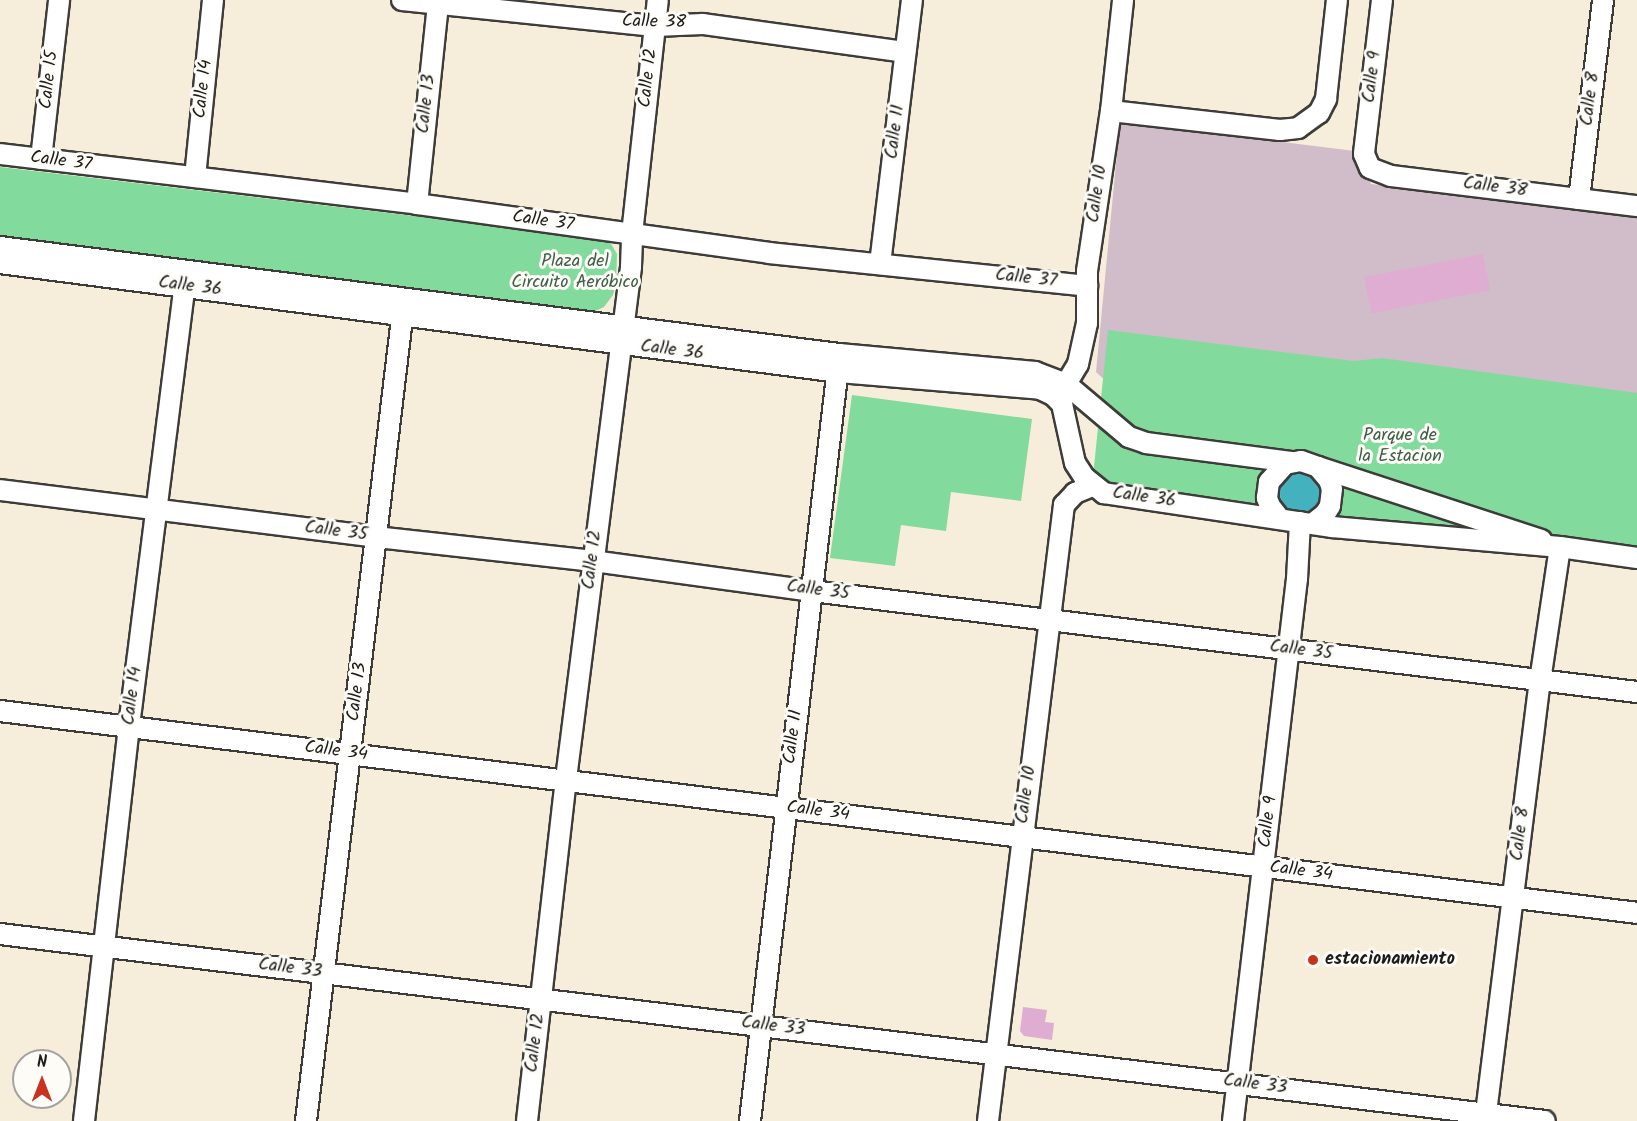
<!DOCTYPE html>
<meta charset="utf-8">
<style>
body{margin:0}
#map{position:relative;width:1637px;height:1121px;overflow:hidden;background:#f6eedb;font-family:Kalam,sans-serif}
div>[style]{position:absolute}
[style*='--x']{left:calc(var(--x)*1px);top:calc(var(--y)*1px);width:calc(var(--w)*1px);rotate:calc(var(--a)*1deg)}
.industrial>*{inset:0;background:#d1bdc9}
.green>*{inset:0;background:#83da9d}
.water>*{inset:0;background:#44b2be}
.round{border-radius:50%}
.building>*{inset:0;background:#deadd1;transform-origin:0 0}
.roads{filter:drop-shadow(2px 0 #3d3c39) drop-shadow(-2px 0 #3d3c39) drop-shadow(0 2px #3d3c39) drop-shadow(0 -2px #3d3c39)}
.minor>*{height:20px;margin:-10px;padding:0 10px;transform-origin:10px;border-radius:10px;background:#fff}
.dots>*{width:16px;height:16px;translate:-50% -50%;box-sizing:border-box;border:3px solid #fdfcf7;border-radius:50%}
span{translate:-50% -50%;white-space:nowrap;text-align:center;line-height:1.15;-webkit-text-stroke:6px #fdfcf7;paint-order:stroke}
.street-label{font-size:18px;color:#1c1c1c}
.park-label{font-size:18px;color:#405e49}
.poi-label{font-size:18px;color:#1c1c1c;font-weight:700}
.left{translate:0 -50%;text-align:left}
.north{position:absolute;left:12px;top:1049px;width:60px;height:60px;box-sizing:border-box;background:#fdfcf7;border:2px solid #a3a29f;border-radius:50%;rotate:0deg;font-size:16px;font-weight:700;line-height:24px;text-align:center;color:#1c1c1c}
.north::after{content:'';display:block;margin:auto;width:21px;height:27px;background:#c8321e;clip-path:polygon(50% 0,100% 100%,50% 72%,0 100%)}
</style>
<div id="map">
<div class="industrial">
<i style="clip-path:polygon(1120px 122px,1355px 151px,1371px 184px,1637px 215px,1637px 521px,1135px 408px,1096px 372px)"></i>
</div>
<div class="green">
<i style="clip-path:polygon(0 167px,600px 238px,610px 242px,617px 254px,616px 284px,613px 295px,604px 307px,593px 312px,576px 313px,0 240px)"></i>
<i style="clip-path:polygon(1108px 330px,1354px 361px,1382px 358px,1637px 393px,1637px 558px,1092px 486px)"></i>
<i style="clip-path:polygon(852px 395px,1032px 419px,1021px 501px,951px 492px,946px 531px,901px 525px,895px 566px,830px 558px)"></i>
</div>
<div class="water">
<i class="round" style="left:1280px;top:473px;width:40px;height:40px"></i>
</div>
<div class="building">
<i style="left:1483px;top:254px;width:37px;height:121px;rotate:79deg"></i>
<i style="clip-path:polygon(1023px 1007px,1047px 1010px,1045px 1022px,1054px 1023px,1052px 1040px,1024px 1036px,1020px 1031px)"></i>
</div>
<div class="roads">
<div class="minor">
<i style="--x:402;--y:0;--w:254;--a:5.9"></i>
<i style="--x:655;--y:26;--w:48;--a:-2.4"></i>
<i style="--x:703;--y:24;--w:204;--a:7.9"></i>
<i style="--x:1382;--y:0;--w:155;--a:96.7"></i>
<i style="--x:1364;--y:154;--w:15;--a:67"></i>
<i style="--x:1370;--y:168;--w:22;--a:21"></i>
<i style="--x:1391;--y:176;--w:248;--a:7"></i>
<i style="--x:1111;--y:111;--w:170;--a:6.4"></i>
<i style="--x:1280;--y:130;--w:18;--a:-6"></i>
<i style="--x:1298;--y:128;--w:26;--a:-36"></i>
<i style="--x:1319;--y:113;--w:16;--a:-63"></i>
<i style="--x:1326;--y:99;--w:100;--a:-83.7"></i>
<i style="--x:0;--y:154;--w:420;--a:6.8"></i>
<i style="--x:417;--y:204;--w:355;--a:7.9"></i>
<i style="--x:769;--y:253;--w:320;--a:5.9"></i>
<i style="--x:41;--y:159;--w:160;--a:-83.5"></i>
<i style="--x:195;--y:177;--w:178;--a:-84.2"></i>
<i style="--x:1579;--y:199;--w:200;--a:-83.1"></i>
<i style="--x:417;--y:204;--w:200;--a:-84"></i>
<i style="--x:0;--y:247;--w:846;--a:7.27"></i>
<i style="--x:839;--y:354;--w:197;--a:5.2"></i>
<i style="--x:1035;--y:372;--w:33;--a:21"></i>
<i style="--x:1066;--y:384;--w:82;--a:40.1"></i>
<i style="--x:1129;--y:437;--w:18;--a:19"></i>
<i style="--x:1146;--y:443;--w:148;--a:7.4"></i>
<i style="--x:0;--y:263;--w:846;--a:7.4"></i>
<i style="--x:839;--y:372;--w:202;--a:4.8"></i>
<i style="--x:1040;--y:389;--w:14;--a:25"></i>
<i style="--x:1053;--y:395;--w:13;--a:45"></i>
<i style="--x:1062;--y:404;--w:60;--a:77.6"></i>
<i style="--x:1075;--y:463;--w:17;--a:57"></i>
<i style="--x:1084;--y:477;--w:26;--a:39"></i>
<i style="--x:1104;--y:493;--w:231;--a:8.5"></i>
<i style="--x:1332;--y:527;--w:229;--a:5"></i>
<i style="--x:1560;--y:547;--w:78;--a:8.1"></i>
<i style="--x:880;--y:264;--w:266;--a:-83.1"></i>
<i style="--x:1066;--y:384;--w:23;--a:-59"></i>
<i style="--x:1078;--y:364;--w:42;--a:-77.6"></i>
<i style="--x:1087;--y:323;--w:52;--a:-90"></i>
<i style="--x:1087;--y:271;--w:162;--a:-81.5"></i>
<i style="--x:1111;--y:111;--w:112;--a:-83.8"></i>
<i style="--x:1318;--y:467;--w:235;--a:18.1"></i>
<i style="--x:0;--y:490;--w:379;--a:7.1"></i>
<i style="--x:376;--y:537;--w:218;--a:6.3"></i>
<i style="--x:593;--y:561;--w:221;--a:7.8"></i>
<i style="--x:812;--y:591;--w:831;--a:6.98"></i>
<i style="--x:1280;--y:519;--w:16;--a:-128"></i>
<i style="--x:1270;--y:506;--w:9;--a:-111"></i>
<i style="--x:1267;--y:498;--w:16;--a:-83"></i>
<i style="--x:1269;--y:482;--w:24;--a:-48"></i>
<i style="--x:1285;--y:464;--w:16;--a:-11"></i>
<i style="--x:1301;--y:461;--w:18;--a:19"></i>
<i style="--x:1318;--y:467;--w:17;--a:50"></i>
<i style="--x:1329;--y:480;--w:9;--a:72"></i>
<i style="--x:1332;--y:489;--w:17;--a:97"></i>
<i style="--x:1330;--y:506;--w:9;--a:122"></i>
<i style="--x:1325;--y:514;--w:16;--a:142"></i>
<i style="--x:0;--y:711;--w:1649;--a:7.03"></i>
<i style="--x:0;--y:934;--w:1556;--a:6.9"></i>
<i style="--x:84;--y:1121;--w:398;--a:-83.5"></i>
<i style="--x:129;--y:726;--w:455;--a:-82.8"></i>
<i style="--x:306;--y:1121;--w:826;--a:-83.18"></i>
<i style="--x:527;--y:1121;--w:344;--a:-83.5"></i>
<i style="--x:566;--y:779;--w:516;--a:-82.76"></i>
<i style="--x:631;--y:267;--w:33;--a:-88"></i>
<i style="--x:632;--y:234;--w:235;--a:-83.7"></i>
<i style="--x:750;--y:1121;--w:767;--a:-83.34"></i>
<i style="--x:988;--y:1121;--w:621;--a:-82.97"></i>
<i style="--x:1064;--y:505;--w:16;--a:-47"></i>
<i style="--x:1075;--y:493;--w:18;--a:-22"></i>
<i style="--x:1233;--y:1121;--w:546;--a:-83.27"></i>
<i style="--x:1297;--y:579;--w:57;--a:-87"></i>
<i style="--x:1485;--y:1121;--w:443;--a:-82.9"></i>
<i style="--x:1540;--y:681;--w:135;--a:-81.5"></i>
</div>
</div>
<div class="dots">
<i style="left:1313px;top:960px;background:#c8321e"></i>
</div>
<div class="street-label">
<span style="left:654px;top:23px;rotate:1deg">Calle 38</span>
<span style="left:1373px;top:77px;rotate:-83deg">Calle 9</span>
<span style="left:649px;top:78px;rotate:-84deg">Calle 12</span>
<span style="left:50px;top:80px;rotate:-84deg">Calle 15</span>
<span style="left:204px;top:89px;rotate:-84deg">Calle 14</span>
<span style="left:1591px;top:99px;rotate:-83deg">Calle 8</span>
<span style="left:427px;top:104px;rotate:-84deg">Calle 13</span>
<span style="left:896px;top:132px;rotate:-83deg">Calle 11</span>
<span style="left:61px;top:162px;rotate:7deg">Calle 37</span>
<span style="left:1495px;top:188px;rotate:7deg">Calle 38</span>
<span style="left:1098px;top:194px;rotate:-82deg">Calle 10</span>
<span style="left:543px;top:222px;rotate:8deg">Calle 37</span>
<span style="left:1026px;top:279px;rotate:6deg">Calle 37</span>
<span style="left:190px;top:287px;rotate:7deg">Calle 36</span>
<span style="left:672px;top:351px;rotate:7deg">Calle 36</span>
<span style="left:1144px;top:498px;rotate:8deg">Calle 36</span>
<span style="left:336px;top:532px;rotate:7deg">Calle 35</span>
<span style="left:593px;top:560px;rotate:-83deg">Calle 12</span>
<span style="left:818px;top:591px;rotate:7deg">Calle 35</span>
<span style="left:1301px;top:651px;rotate:7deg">Calle 35</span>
<span style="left:358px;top:692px;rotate:-83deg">Calle 13</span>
<span style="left:133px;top:696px;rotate:-83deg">Calle 14</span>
<span style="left:794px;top:737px;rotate:-83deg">Calle 11</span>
<span style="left:336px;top:752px;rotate:7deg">Calle 34</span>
<span style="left:1027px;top:795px;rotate:-82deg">Calle 10</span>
<span style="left:818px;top:812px;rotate:7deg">Calle 34</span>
<span style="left:1269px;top:822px;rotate:-83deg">Calle 9</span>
<span style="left:1521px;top:834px;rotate:-83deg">Calle 8</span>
<span style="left:1301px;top:872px;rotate:7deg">Calle 34</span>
<span style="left:290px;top:969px;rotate:7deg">Calle 33</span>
<span style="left:773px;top:1027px;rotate:7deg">Calle 33</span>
<span style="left:536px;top:1043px;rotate:-83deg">Calle 12</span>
<span style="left:1255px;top:1085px;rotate:7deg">Calle 33</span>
</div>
<div class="park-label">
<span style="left:575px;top:273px">Plaza del<br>Circuito Aeróbico</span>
<span style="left:1400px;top:447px">Parque de<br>la Estacion</span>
</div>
<div class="poi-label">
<span class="left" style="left:1325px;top:960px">estacionamiento</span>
</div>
<div class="north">N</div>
</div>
